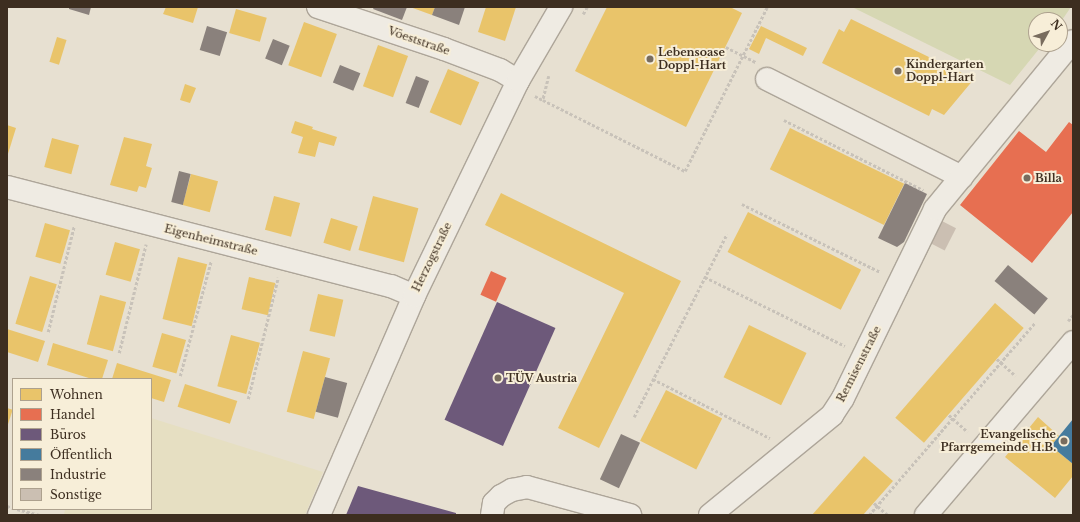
<!DOCTYPE html>
<meta charset="utf-8">
<style>
body{margin:0}
#map{position:relative;width:1080px;height:522px;overflow:hidden;background:#e7e0d1;font-family:"Libre Baskerville",serif}
div>[style]{position:absolute}
[style*='--x']{left:calc(var(--x)*1px);top:calc(var(--y)*1px);width:calc(var(--w)*1px);rotate:calc(var(--a)*1deg)}
.farmland>*{inset:0;background:#e6dfc2}
.green>*{inset:0;background:#d6d7b3}
.homes>*{inset:0;background:#e9c46a;transform-origin:0 0}
.shops>*{inset:0;background:#e76f51;transform-origin:0 0}
.offices>*{inset:0;background:#6d597a;transform-origin:0 0}
.public>*{inset:0;background:#457b9d}
.industry>*{inset:0;background:#8a817c;transform-origin:0 0}
.building>*{inset:0;background:#cbbfb2;transform-origin:0 0}
.path>*{height:2.5px;margin-top:-1.25px;transform-origin:0;background:repeating-linear-gradient(90deg,#c8c2b9 0 3px,transparent 0 5px)}
.roads{filter:drop-shadow(1px 0 #ada599) drop-shadow(-1px 0 #ada599) drop-shadow(0 1px #ada599) drop-shadow(0 -1px #ada599)}
.street>*{height:22px;margin:-11px;padding:0 11px;transform-origin:11px;border-radius:11px;background:#efebe3}
.secondary>*{height:22px;margin:-11px;padding:0 11px;transform-origin:11px;border-radius:11px;background:#efebe3}
.dots>*{width:11px;height:11px;translate:-50% -50%;box-sizing:border-box;border:2px solid #f7eed8;border-radius:50%}
span{translate:-50% -50%;white-space:nowrap;text-align:center;line-height:1.15;-webkit-text-stroke:4px #f7eed8;paint-order:stroke}
.street-label{font-size:11px;color:#3d2e20}
.poi-label{font-size:11px;color:#3d2e20;font-weight:700}
.left{translate:0 -50%;text-align:left}
.right{translate:-100% -50%;text-align:right}
.frame{position:absolute;inset:0;border:8px solid #3d2e20;pointer-events:none}
.legend{position:absolute;left:12px;top:378px;width:140px;height:132px;box-sizing:border-box;background:#f7eed8;border:1px solid #ada18e;margin:0;padding:5px 7px;list-style:none;font-size:12px;color:#3d2e20}
.legend li{display:flex;align-items:center;gap:8px;height:20px}
.legend b{width:20px;border:1px solid #ada18e}
.north{position:absolute;left:1028px;top:12px;width:40px;height:40px;box-sizing:border-box;background:#f7eed8;border:1px solid #ada18e;border-radius:50%;rotate:50deg;font-size:11px;font-weight:700;line-height:16px;text-align:center;color:#3d2e20}
.north::after{content:'';display:block;margin:auto;width:14px;height:18px;background:#786c5e;clip-path:polygon(50% 0,100% 100%,50% 72%,0 100%)}
</style>
<div id="map">
<div class="farmland">
<i style="clip-path:polygon(151px 418px,323px 472px,305px 515px,64px 515px,65px 509px,151px 509px)"></i>
</div>
<div class="green">
<i style="clip-path:polygon(852px 7px,1071px 7px,1060px 23px,1060px 20px,1036px 20px,1036px 44px,1043px 44px,1010px 85px)"></i>
</div>
<div class="homes">
<i style="clip-path:polygon(166px 7px,198px 7px,193px 23px,163px 14px)"></i>
<i style="clip-path:polygon(410px 7px,435px 7px,432px 15px)"></i>
<i style="clip-path:polygon(486px 7px,516px 7px,505px 41px,478px 32px)"></i>
<i style="clip-path:polygon(607px 7px,730px 7px,742px 13px,686px 127px,575px 71px)"></i>
<i style="left:236px;top:9px;width:32px;height:25px;rotate:16deg"></i>
<i style="clip-path:polygon(851px 19px,974px 79px,944px 115px,932px 109px,929px 116px,822px 63px,839px 29px,844px 32px)"></i>
<i style="left:304px;top:22px;width:35px;height:46px;rotate:20deg"></i>
<i style="clip-path:polygon(761px 26px,807px 48px,803px 56px,766px 38px,759px 54px,749px 49px)"></i>
<i style="left:57px;top:37px;width:10px;height:26px;rotate:17deg"></i>
<i style="left:378px;top:45px;width:32px;height:44px;rotate:20deg"></i>
<i style="left:448px;top:69px;width:34px;height:47px;rotate:23deg"></i>
<i style="clip-path:polygon(185px 84px,196px 88px,190px 103px,180px 100px)"></i>
<i style="clip-path:polygon(295px 121px,313px 127px,312px 129px,337px 137px,334px 146px,319px 142px,315px 157px,298px 153px,303px 137px,291px 133px)"></i>
<i style="clip-path:polygon(7px 125px,16px 128px,7px 157px)"></i>
<i style="left:790px;top:128px;width:127px;height:46px;rotate:26deg"></i>
<i style="clip-path:polygon(124px 137px,152px 144px,146px 166px,152px 168px,146px 188px,139px 186px,137px 192px,110px 185px)"></i>
<i style="left:52px;top:138px;width:28px;height:30px;rotate:15deg"></i>
<i style="left:191px;top:174px;width:28px;height:32px;rotate:15deg"></i>
<i style="clip-path:polygon(501px 193px,681px 281px,599px 448px,558px 428px,624px 293px,485px 225px)"></i>
<i style="left:274px;top:196px;width:27px;height:35px;rotate:15deg"></i>
<i style="left:373px;top:196px;width:47px;height:56px;rotate:15deg"></i>
<i style="left:748px;top:212px;width:127px;height:45px;rotate:27deg"></i>
<i style="left:331px;top:218px;width:28px;height:26px;rotate:17deg"></i>
<i style="left:45px;top:223px;width:26px;height:35px;rotate:16deg"></i>
<i style="left:115px;top:242px;width:26px;height:34px;rotate:16deg"></i>
<i style="left:178px;top:257px;width:30px;height:64px;rotate:14deg"></i>
<i style="left:30px;top:276px;width:28px;height:50px;rotate:17deg"></i>
<i style="left:249px;top:277px;width:27px;height:33px;rotate:13deg"></i>
<i style="left:318px;top:294px;width:26px;height:38px;rotate:13deg"></i>
<i style="left:100px;top:295px;width:27px;height:51px;rotate:15deg"></i>
<i style="left:995px;top:303px;width:38px;height:152px;rotate:41deg"></i>
<i style="left:749px;top:325px;width:64px;height:58px;rotate:26deg"></i>
<i style="clip-path:polygon(7px 329px,45px 341px,38px 362px,7px 352px)"></i>
<i style="left:162px;top:333px;width:25px;height:35px;rotate:16deg"></i>
<i style="left:231px;top:335px;width:30px;height:53px;rotate:15deg"></i>
<i style="clip-path:polygon(53px 343px,108px 360px,102px 379px,92px 379px,47px 365px)"></i>
<i style="left:303px;top:351px;width:28px;height:63px;rotate:15deg"></i>
<i style="clip-path:polygon(117px 363px,171px 380px,164px 402px,151px 398px,151px 379px,112px 379px)"></i>
<i style="left:185px;top:384px;width:55px;height:24px;rotate:18deg"></i>
<i style="left:666px;top:390px;width:63px;height:57px;rotate:27deg"></i>
<i style="left:7px;top:408px;width:6px;height:58px;rotate:18deg"></i>
<i style="clip-path:polygon(1038px 417px,1059px 436px,1051px 446px,1073px 464px,1073px 476px,1055px 498px,1005px 457px)"></i>
<i style="clip-path:polygon(864px 456px,893px 481px,863px 515px,812px 515px)"></i>
</div>
<div class="shops">
<i style="clip-path:polygon(1069px 122px,1073px 125px,1073px 212px,1032px 263px,960px 205px,1019px 131px,1046px 152px)"></i>
<i style="left:491px;top:271px;width:17px;height:26px;rotate:24deg"></i>
</div>
<div class="offices">
<i style="left:497px;top:302px;width:64px;height:129px;rotate:24deg"></i>
<i style="clip-path:polygon(358px 486px,456px 513px,456px 515px,346px 515px)"></i>
</div>
<div class="public">
<i style="clip-path:polygon(1073px 419px,1073px 464px,1051px 446px)"></i>
</div>
<div class="industry">
<i style="clip-path:polygon(69px 7px,91px 7px,89px 15px,69px 9px)"></i>
<i style="clip-path:polygon(374px 7px,407px 7px,402px 20px,373px 9px)"></i>
<i style="clip-path:polygon(435px 7px,465px 7px,459px 25px,432px 15px)"></i>
<i style="left:207px;top:26px;width:21px;height:25px;rotate:17deg"></i>
<i style="left:273px;top:39px;width:18px;height:21px;rotate:22deg"></i>
<i style="left:340px;top:65px;width:22px;height:19px;rotate:22deg"></i>
<i style="left:416px;top:76px;width:14px;height:29px;rotate:21deg"></i>
<i style="left:179px;top:171px;width:12px;height:32px;rotate:14deg"></i>
<i style="clip-path:polygon(905px 183px,927px 194px,904px 242px,897px 247px,878px 238px)"></i>
<i style="left:1008px;top:265px;width:52px;height:21px;rotate:40deg"></i>
<i style="left:325px;top:377px;width:23px;height:36px;rotate:15deg"></i>
<i style="left:621px;top:434px;width:21px;height:50px;rotate:25deg"></i>
</div>
<div class="building">
<i style="left:940px;top:220px;width:18px;height:25px;rotate:27deg"></i>
</div>
<div class="path">
<i style="--x:583;--y:14;--w:8;--a:-60"></i>
<i style="--x:726;--y:47;--w:34;--a:27"></i>
<i style="--x:549;--y:76;--w:25;--a:104"></i>
<i style="--x:543;--y:100;--w:159;--a:26.6"></i>
<i style="--x:685;--y:171;--w:183;--a:-63.4"></i>
<i style="--x:535;--y:96;--w:9;--a:27"></i>
<i style="--x:784;--y:120;--w:156;--a:26.7"></i>
<i style="--x:742;--y:204;--w:154;--a:26.2"></i>
<i style="--x:705;--y:277;--w:156;--a:26.2"></i>
<i style="--x:1068;--y:321;--w:8;--a:-50"></i>
<i style="--x:48;--y:332;--w:109;--a:-76.2"></i>
<i style="--x:119;--y:353;--w:112;--a:-76.1"></i>
<i style="--x:997;--y:359;--w:25;--a:42"></i>
<i style="--x:180;--y:376;--w:119;--a:-74.9"></i>
<i style="--x:653;--y:379;--w:131;--a:26.8"></i>
<i style="--x:248;--y:399;--w:125;--a:-76.1"></i>
<i style="--x:949;--y:415;--w:25;--a:42"></i>
<i style="--x:634;--y:417;--w:205;--a:-63.1"></i>
<i style="--x:874;--y:503;--w:18;--a:41"></i>
<i style="--x:7;--y:506;--w:6;--a:18"></i>
<i style="--x:17;--y:509;--w:24;--a:15"></i>
<i style="--x:869;--y:515;--w:254;--a:-49.2"></i>
</div>
<div class="roads">
<div class="street">
<i style="--x:318;--y:7;--w:133;--a:18.4"></i>
<i style="--x:444;--y:49;--w:60;--a:20.6"></i>
<i style="--x:500;--y:70;--w:21;--a:31"></i>
<i style="--x:767;--y:79;--w:218;--a:26.7"></i>
<i style="--x:7;--y:187;--w:397;--a:14.5"></i>
<i style="--x:391;--y:286;--w:25;--a:23"></i>
<i style="--x:319;--y:515;--w:239;--a:-66.5"></i>
<i style="--x:414;--y:296;--w:239;--a:-64.2"></i>
<i style="--x:518;--y:81;--w:86;--a:-59.8"></i>
<i style="--x:492;--y:515;--w:12;--a:-81"></i>
<i style="--x:494;--y:503;--w:10;--a:-45"></i>
<i style="--x:501;--y:496;--w:13;--a:-29"></i>
<i style="--x:512;--y:490;--w:15;--a:-11"></i>
<i style="--x:527;--y:487;--w:107;--a:15.2"></i>
<i style="--x:710;--y:515;--w:158;--a:-39.3"></i>
<i style="--x:832;--y:415;--w:20;--a:-57"></i>
<i style="--x:843;--y:398;--w:210;--a:-64"></i>
<i style="--x:935;--y:209;--w:217;--a:-50.6"></i>
</div>
<div class="secondary">
<i style="--x:926;--y:515;--w:227;--a:-49.6"></i>
</div>
</div>
<div class="dots">
<i style="left:650px;top:59px;background:#786c5e"></i>
<i style="left:898px;top:71px;background:#786c5e"></i>
<i style="left:1027px;top:178px;background:#786c5e"></i>
<i style="left:498px;top:378px;background:#786c5e"></i>
<i style="left:1064px;top:441px;background:#786c5e"></i>
</div>
<div class="street-label">
<span style="left:419px;top:41px;rotate:19deg">Vöeststraße</span>
<span style="left:211px;top:240px;rotate:14deg">Eigenheimstraße</span>
<span style="left:432px;top:257px;rotate:-64deg">Herzogstraße</span>
<span style="left:859px;top:364px;rotate:-63deg">Remisenstraße</span>
</div>
<div class="poi-label">
<span class="left" style="left:658px;top:59px">Lebensoase<br>Doppl-Hart</span>
<span class="left" style="left:906px;top:71px">Kindergarten<br>Doppl-Hart</span>
<span class="left" style="left:1035px;top:178px">Billa</span>
<span class="left" style="left:506px;top:378px">TÜV Austria</span>
<span class="right" style="left:1056px;top:441px">Evangelische<br>Pfarrgemeinde H.B.</span>
</div>
<div class="frame"></div>
<ul class="legend">
<li><b style="height:11px;background:#e9c46a"></b>Wohnen</li>
<li><b style="height:11px;background:#e76f51"></b>Handel</li>
<li><b style="height:11px;background:#6d597a"></b>Büros</li>
<li><b style="height:11px;background:#457b9d"></b>Öffentlich</li>
<li><b style="height:11px;background:#8a817c"></b>Industrie</li>
<li><b style="height:11px;background:#cbbfb2"></b>Sonstige</li>
</ul>
<div class="north">N</div>
</div>
